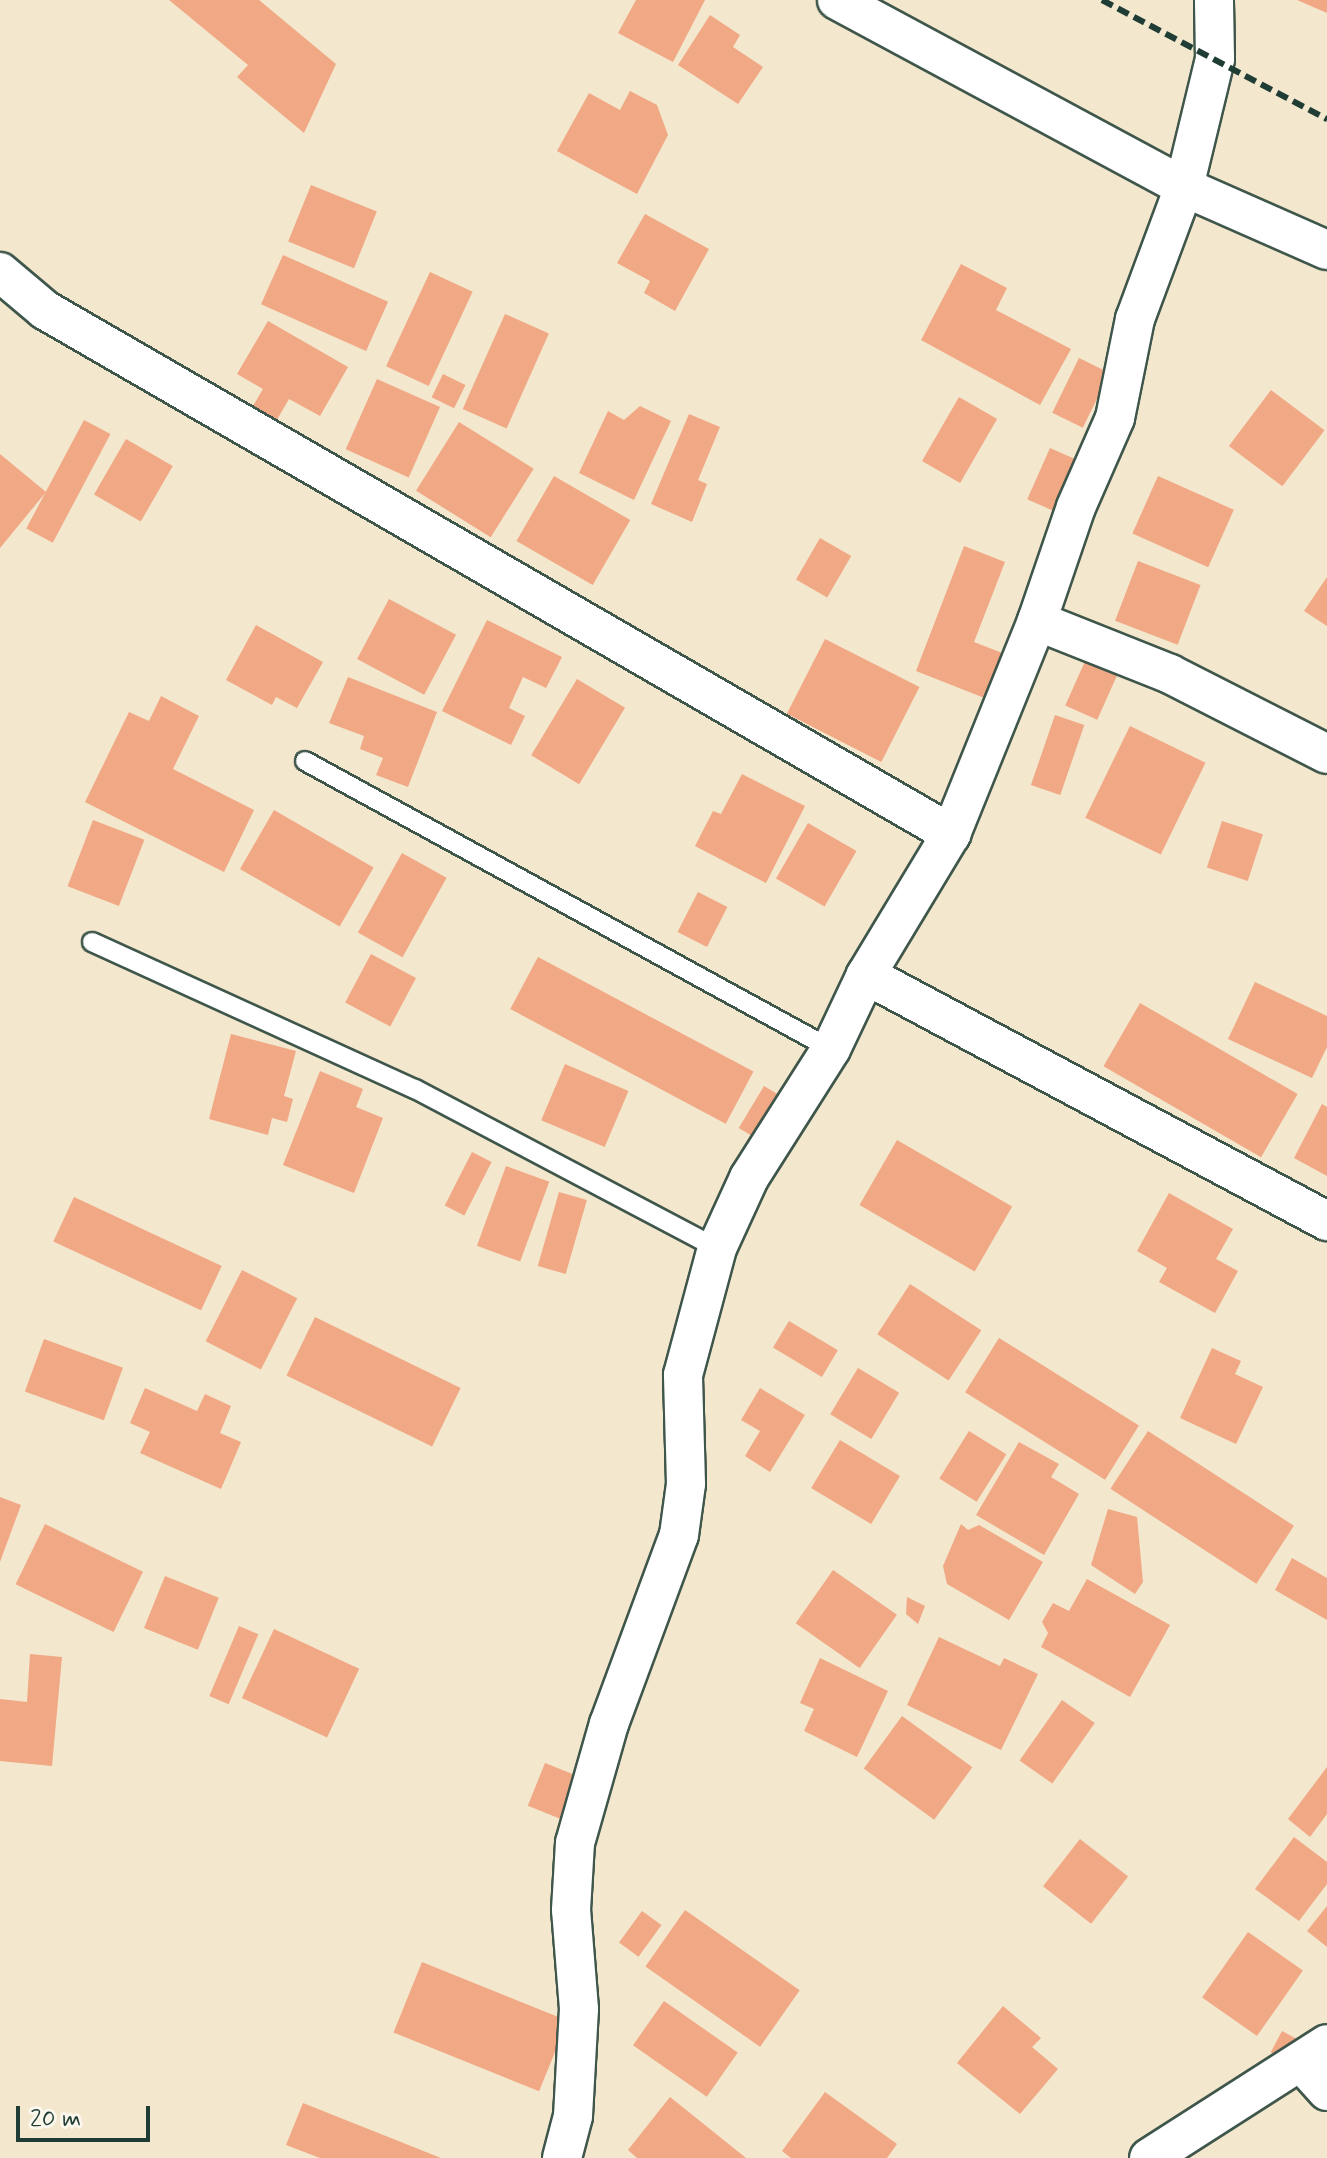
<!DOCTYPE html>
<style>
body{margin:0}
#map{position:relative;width:1327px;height:2158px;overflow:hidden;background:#f3e7cd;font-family:Mynerve,sans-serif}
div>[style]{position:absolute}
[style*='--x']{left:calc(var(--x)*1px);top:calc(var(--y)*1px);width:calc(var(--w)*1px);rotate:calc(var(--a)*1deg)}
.building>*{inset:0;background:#f1a885;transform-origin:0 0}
.roads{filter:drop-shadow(2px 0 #3f564b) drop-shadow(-2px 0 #3f564b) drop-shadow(0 2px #3f564b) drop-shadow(0 -2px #3f564b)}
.service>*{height:18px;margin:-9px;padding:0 9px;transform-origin:9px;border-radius:9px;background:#fff}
.minor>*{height:38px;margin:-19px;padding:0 19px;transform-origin:19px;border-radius:19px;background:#fff}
.rail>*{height:6px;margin-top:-3px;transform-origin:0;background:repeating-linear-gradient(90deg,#1f3d34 0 12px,transparent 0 18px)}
span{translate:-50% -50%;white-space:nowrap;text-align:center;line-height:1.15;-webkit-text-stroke:7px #fbf7ec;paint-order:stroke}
.scale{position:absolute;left:16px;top:2106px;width:134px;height:36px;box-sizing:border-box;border:4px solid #1f3d34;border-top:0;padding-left:10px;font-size:24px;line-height:28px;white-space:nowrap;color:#1f3d34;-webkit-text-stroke:6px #fbf7ec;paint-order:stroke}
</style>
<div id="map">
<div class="building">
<i style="clip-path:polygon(169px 0,259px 0,336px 64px,304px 133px,237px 77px,248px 65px)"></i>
<i style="clip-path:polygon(636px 0,705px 0,673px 62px,618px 33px)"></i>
<i style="clip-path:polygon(1297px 0,1327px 0,1327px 13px)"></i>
<i style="clip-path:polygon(710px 15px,740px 35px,733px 47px,763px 67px,738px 104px,678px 65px)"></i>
<i style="clip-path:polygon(630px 91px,657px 105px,668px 135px,637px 194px,557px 151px,589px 93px,620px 110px)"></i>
<i style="left:311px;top:185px;width:71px;height:61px;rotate:22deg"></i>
<i style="clip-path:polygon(645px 214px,709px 249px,675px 311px,644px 293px,650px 281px,617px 263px)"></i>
<i style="left:283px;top:255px;width:115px;height:54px;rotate:24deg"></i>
<i style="clip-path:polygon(961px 264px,1007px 288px,996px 310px,1071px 349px,1040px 405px,921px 340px)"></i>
<i style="left:430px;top:272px;width:47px;height:104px;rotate:25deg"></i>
<i style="left:505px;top:314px;width:48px;height:104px;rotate:24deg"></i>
<i style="clip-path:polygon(268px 321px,348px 367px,320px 416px,289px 399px,271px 430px,247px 416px,263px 389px,237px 374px)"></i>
<i style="left:1079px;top:358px;width:34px;height:61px;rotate:26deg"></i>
<i style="left:443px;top:374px;width:25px;height:26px;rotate:26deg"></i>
<i style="left:377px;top:379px;width:69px;height:77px;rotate:24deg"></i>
<i style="left:1271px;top:390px;width:67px;height:70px;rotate:37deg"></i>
<i style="left:959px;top:397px;width:44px;height:74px;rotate:30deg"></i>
<i style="clip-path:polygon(640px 406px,671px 421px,634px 500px,579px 473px,608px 411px,624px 420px)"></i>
<i style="clip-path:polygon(689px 414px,720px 427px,698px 480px,707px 484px,692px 522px,651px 504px)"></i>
<i style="left:84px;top:420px;width:30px;height:123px;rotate:28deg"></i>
<i style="left:459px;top:422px;width:88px;height:81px;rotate:32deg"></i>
<i style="left:126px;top:439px;width:54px;height:64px;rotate:30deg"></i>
<i style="left:1050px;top:448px;width:34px;height:56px;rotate:24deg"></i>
<i style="clip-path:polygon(0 454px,46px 492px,0 548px)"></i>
<i style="left:554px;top:476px;width:88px;height:75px;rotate:30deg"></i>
<i style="left:1158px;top:476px;width:83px;height:63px;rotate:24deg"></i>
<i style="left:820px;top:538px;width:36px;height:48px;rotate:30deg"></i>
<i style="clip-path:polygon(964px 546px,1005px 562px,974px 642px,1010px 656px,992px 701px,916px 671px)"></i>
<i style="left:1138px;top:561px;width:67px;height:64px;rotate:21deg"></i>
<i style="clip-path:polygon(1327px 577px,1327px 626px,1304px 611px)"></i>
<i style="left:389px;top:599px;width:76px;height:68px;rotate:28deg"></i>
<i style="clip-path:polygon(487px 620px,562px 657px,546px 688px,523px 677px,509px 708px,525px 716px,511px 745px,442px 711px)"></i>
<i style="clip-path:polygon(256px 625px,323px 662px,297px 708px,276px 697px,272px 705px,226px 680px)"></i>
<i style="left:825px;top:639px;width:106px;height:84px;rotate:27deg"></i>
<i style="left:1086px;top:659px;width:35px;height:51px;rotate:24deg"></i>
<i style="clip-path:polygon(348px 677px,437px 712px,408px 787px,376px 775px,383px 758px,360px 749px,364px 736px,329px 723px)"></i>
<i style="left:577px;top:679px;width:56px;height:89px;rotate:31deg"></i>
<i style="clip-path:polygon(161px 696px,199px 716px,173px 769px,254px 810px,224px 872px,85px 802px,129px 712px,149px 721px)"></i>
<i style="left:1055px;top:715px;width:31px;height:74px;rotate:19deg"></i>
<i style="left:1130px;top:726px;width:84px;height:102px;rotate:26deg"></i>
<i style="clip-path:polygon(742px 774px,805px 806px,766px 883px,695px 846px,713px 811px,721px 814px)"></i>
<i style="left:274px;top:810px;width:115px;height:68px;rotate:30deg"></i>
<i style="left:93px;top:820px;width:55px;height:71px;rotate:21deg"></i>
<i style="left:1222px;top:821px;width:43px;height:49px;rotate:18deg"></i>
<i style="left:808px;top:823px;width:56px;height:64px;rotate:30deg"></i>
<i style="left:402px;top:853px;width:51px;height:91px;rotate:29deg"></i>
<i style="left:698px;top:892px;width:33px;height:45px;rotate:27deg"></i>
<i style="left:371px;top:954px;width:51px;height:55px;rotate:28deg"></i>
<i style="left:538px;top:957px;width:244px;height:59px;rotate:28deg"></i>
<i style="clip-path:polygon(1255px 982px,1327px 1016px,1327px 1047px,1312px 1078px,1228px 1039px)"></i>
<i style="left:1140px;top:1003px;width:182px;height:73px;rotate:30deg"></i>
<i style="clip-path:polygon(231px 1034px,296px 1051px,284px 1096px,293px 1099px,287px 1122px,272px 1118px,268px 1135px,209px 1119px)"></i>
<i style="left:565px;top:1064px;width:69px;height:61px;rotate:23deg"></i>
<i style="clip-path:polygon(320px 1071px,363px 1089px,356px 1107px,383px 1118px,354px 1193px,283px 1165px)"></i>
<i style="left:764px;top:1086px;width:27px;height:49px;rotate:31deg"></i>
<i style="clip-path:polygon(1322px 1104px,1327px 1107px,1327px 1176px,1294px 1158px)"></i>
<i style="left:897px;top:1140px;width:133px;height:75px;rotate:30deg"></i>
<i style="left:472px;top:1152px;width:22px;height:60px;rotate:27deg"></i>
<i style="left:506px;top:1166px;width:46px;height:85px;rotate:20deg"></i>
<i style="left:559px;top:1192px;width:29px;height:77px;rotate:16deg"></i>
<i style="clip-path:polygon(1169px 1193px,1233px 1229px,1216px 1259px,1238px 1271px,1215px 1313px,1159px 1282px,1167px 1268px,1137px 1251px)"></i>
<i style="left:74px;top:1197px;width:163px;height:49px;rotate:25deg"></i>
<i style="left:242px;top:1270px;width:62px;height:80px;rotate:27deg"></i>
<i style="left:910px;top:1284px;width:85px;height:60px;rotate:33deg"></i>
<i style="left:315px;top:1317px;width:162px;height:65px;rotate:26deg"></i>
<i style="left:789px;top:1321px;width:57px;height:31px;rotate:31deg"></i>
<i style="left:999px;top:1338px;width:165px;height:64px;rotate:32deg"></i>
<i style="left:44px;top:1339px;width:84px;height:56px;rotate:20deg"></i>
<i style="clip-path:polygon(1212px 1348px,1241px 1361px,1235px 1374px,1263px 1387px,1236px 1444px,1180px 1418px)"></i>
<i style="left:858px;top:1368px;width:48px;height:54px;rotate:31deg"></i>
<i style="clip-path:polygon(145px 1388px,197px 1411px,205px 1394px,231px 1406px,220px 1433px,241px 1442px,221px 1489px,140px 1453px,150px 1432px,130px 1423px)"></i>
<i style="clip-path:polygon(760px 1388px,805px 1415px,770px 1472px,745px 1456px,760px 1431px,741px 1420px)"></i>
<i style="left:969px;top:1431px;width:44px;height:56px;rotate:32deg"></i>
<i style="left:1148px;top:1431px;width:174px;height:69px;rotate:33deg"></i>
<i style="left:840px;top:1440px;width:70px;height:56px;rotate:31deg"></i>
<i style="clip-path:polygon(1019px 1442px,1059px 1464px,1051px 1477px,1079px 1494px,1044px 1555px,976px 1515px)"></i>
<i style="clip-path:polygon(0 1497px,21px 1505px,0 1562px)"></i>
<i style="clip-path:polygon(1108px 1509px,1137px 1517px,1143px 1582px,1135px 1594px,1091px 1565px)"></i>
<i style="left:45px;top:1524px;width:109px;height:67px;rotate:26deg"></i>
<i style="clip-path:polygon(961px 1524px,968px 1530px,979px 1525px,1043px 1562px,1009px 1620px,947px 1584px,943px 1566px)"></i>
<i style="clip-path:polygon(1292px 1558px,1327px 1578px,1327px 1620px,1275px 1590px)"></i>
<i style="left:833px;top:1570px;width:78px;height:65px;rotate:35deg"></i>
<i style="left:165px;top:1576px;width:58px;height:56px;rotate:22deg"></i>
<i style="clip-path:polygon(1087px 1579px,1170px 1625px,1130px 1697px,1041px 1647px,1048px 1633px,1042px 1622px,1053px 1603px,1069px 1611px)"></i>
<i style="clip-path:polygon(907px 1597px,925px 1606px,918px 1624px,906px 1614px)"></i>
<i style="left:239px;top:1626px;width:21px;height:76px;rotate:23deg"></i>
<i style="left:274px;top:1629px;width:94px;height:76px;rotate:25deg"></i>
<i style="clip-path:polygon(939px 1637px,1000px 1666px,1004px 1658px,1038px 1674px,1001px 1750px,907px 1705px)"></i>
<i style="clip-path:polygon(30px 1654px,62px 1657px,52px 1766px,0 1761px,0 1699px,27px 1702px)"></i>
<i style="clip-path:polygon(820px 1658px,888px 1691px,857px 1757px,804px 1731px,814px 1709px,800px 1703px)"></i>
<i style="left:1062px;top:1700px;width:40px;height:74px;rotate:35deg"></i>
<i style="left:902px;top:1716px;width:87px;height:65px;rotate:36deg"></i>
<i style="left:545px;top:1763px;width:41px;height:46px;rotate:22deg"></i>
<i style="clip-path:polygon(1327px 1767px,1327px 1814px,1310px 1837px,1288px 1819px)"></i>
<i style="clip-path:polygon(1294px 1837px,1327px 1862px,1327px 1884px,1299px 1921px,1255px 1889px)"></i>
<i style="left:1080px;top:1839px;width:61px;height:60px;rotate:38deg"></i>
<i style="clip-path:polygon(1327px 1906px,1327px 1947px,1307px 1931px)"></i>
<i style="left:685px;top:1910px;width:140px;height:69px;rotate:35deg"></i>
<i style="left:642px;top:1911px;width:24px;height:39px;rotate:36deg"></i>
<i style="left:1248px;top:1932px;width:67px;height:80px;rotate:35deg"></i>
<i style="left:422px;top:1962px;width:157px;height:76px;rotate:22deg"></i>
<i style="left:664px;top:2001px;width:90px;height:54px;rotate:35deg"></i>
<i style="clip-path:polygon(1003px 2006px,1041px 2038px,1032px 2047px,1058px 2069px,1020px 2114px,957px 2063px)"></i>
<i style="left:1282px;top:2031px;width:19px;height:24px;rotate:28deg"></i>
<i style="clip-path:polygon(825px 2092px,897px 2144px,887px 2158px,791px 2158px,782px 2151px)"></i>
<i style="clip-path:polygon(670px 2097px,746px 2158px,637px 2158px,628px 2150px)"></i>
<i style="clip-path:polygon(303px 2103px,441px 2158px,320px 2158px,286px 2145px)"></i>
</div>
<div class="roads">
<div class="service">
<i style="--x:305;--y:761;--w:600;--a:28.7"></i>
<i style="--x:92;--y:942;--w:355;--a:24.5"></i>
<i style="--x:415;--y:1089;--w:341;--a:27.8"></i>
</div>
<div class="minor">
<i style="--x:837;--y:0;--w:394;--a:28.3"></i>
<i style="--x:1184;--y:187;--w:156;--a:23.8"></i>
<i style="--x:0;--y:272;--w:59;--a:40.2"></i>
<i style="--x:45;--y:310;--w:1047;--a:30.04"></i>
<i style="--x:1037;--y:621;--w:143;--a:21.7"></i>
<i style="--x:1170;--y:674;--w:176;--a:27"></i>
<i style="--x:866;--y:975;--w:523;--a:28.09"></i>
<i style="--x:1301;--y:2062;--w:39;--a:48"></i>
<i style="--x:562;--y:2158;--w:43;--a:-75.3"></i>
<i style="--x:573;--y:2116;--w:107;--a:-86.8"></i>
<i style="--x:579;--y:2009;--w:99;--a:-94.6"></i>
<i style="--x:571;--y:1910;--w:67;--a:-86.6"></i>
<i style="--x:575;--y:1843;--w:124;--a:-74.1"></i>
<i style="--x:609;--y:1724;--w:202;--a:-69.7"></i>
<i style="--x:679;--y:1535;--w:51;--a:-82.2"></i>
<i style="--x:686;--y:1484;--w:109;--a:-91.6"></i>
<i style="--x:683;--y:1375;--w:131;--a:-75"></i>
<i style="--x:717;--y:1248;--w:77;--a:-65.4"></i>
<i style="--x:749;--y:1178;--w:153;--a:-57.6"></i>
<i style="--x:831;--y:1049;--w:82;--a:-64.7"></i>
<i style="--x:866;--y:975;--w:165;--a:-58.9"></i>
<i style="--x:951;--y:834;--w:230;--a:-68"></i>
<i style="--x:1037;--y:621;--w:120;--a:-71.1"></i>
<i style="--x:1076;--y:507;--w:97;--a:-66.3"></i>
<i style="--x:1115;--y:418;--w:101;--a:-78.6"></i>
<i style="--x:1135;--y:319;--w:141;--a:-69.6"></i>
<i style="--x:1184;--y:187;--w:132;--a:-76.4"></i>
<i style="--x:1215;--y:59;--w:59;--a:-91"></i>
<i style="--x:1149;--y:2158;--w:211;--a:-32.6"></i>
</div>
</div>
<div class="rail">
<i style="--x:1102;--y:0;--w:255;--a:27.9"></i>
</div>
<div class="scale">20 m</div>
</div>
